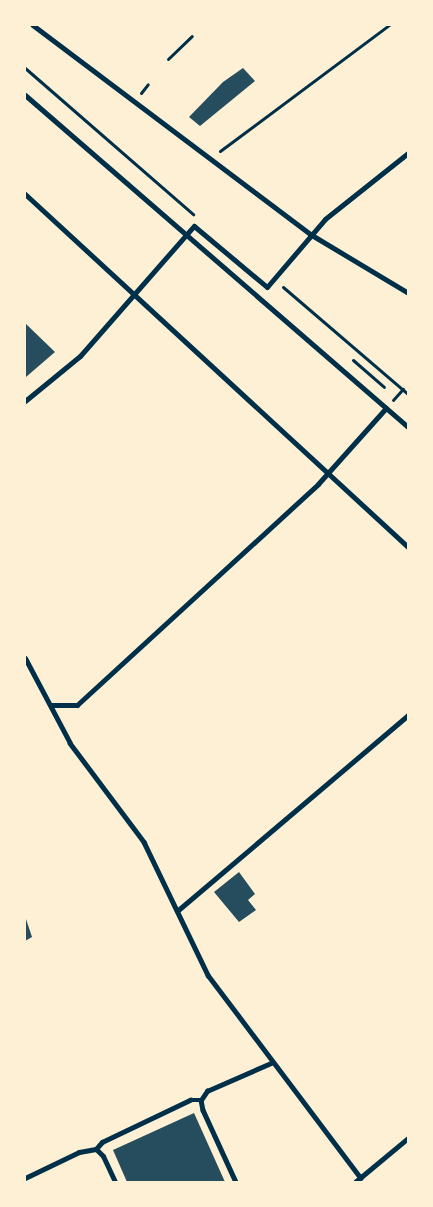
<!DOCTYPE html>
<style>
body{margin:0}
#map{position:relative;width:433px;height:1207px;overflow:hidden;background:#fdf0d5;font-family:"Archivo Narrow",sans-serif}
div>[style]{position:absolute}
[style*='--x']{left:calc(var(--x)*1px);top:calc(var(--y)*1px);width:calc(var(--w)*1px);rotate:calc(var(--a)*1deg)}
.building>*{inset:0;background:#264d5e}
.path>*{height:3px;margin:-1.5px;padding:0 1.5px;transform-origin:1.5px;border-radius:1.5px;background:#003049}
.pedestrian>*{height:4.5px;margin:-2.25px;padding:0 2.25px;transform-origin:2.25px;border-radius:2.25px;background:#003049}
.minor>*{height:5px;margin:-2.5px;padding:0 2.5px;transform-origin:2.5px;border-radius:2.5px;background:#003049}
span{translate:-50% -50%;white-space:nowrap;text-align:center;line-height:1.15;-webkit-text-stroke:5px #fdf0d5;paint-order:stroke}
.frame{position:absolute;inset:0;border:26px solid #fdf0d5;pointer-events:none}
</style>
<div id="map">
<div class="building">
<i style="clip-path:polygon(243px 68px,255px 81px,200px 126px,189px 117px,223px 82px)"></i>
<i style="clip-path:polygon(25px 323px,55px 352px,26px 377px,25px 376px)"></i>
<i style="clip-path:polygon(239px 872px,255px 894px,248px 900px,256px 910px,239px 922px,214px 892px)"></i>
<i style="clip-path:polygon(25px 916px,32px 937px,25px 941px)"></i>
<i style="clip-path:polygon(194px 1113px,225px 1182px,127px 1182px,113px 1150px)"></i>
</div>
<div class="path">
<i style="--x:168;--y:59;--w:33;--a:-44"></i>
<i style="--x:25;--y:68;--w:223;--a:41"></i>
<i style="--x:141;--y:93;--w:11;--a:-52"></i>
<i style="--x:220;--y:151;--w:211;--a:-36.7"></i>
<i style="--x:283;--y:287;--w:165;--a:40.6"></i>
<i style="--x:353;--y:360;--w:41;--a:41.1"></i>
<i style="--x:393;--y:400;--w:15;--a:-48"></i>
</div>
<div class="pedestrian">
<i style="--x:33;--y:25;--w:347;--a:37"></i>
<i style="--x:70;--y:743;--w:124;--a:53.2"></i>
<i style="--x:144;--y:842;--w:148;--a:64.3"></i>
<i style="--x:208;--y:975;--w:254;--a:53"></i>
<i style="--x:201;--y:1100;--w:10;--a:79"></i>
<i style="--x:203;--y:1110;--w:79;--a:65.4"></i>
<i style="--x:201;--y:1100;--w:11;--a:-56"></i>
<i style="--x:207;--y:1091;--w:70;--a:-23.6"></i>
<i style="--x:96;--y:1149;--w:9;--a:-49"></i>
<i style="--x:102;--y:1142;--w:98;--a:-25.5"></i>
<i style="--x:190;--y:1100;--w:11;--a:0"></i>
</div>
<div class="minor">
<i style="--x:25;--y:95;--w:507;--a:40.92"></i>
<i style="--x:25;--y:194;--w:521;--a:42.67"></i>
<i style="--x:310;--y:234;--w:114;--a:31"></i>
<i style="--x:25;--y:401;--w:71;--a:-39.3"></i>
<i style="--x:80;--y:356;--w:173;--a:-48.8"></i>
<i style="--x:194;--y:226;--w:95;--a:39.9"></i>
<i style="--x:267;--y:287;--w:89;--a:-49.5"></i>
<i style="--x:325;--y:219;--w:106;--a:-38.5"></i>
<i style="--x:25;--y:658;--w:96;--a:62.1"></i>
<i style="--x:51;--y:705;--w:26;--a:0"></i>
<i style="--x:77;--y:705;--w:327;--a:-42.5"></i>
<i style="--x:318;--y:484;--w:102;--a:-48.2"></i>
<i style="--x:177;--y:911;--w:303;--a:-40.3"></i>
<i style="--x:25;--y:1178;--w:60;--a:-25.7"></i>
<i style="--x:79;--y:1152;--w:17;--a:-10"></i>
<i style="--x:96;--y:1149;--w:10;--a:45"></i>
<i style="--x:103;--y:1156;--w:29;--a:65"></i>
<i style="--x:355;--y:1182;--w:69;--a:-39.7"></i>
</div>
<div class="frame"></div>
</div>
